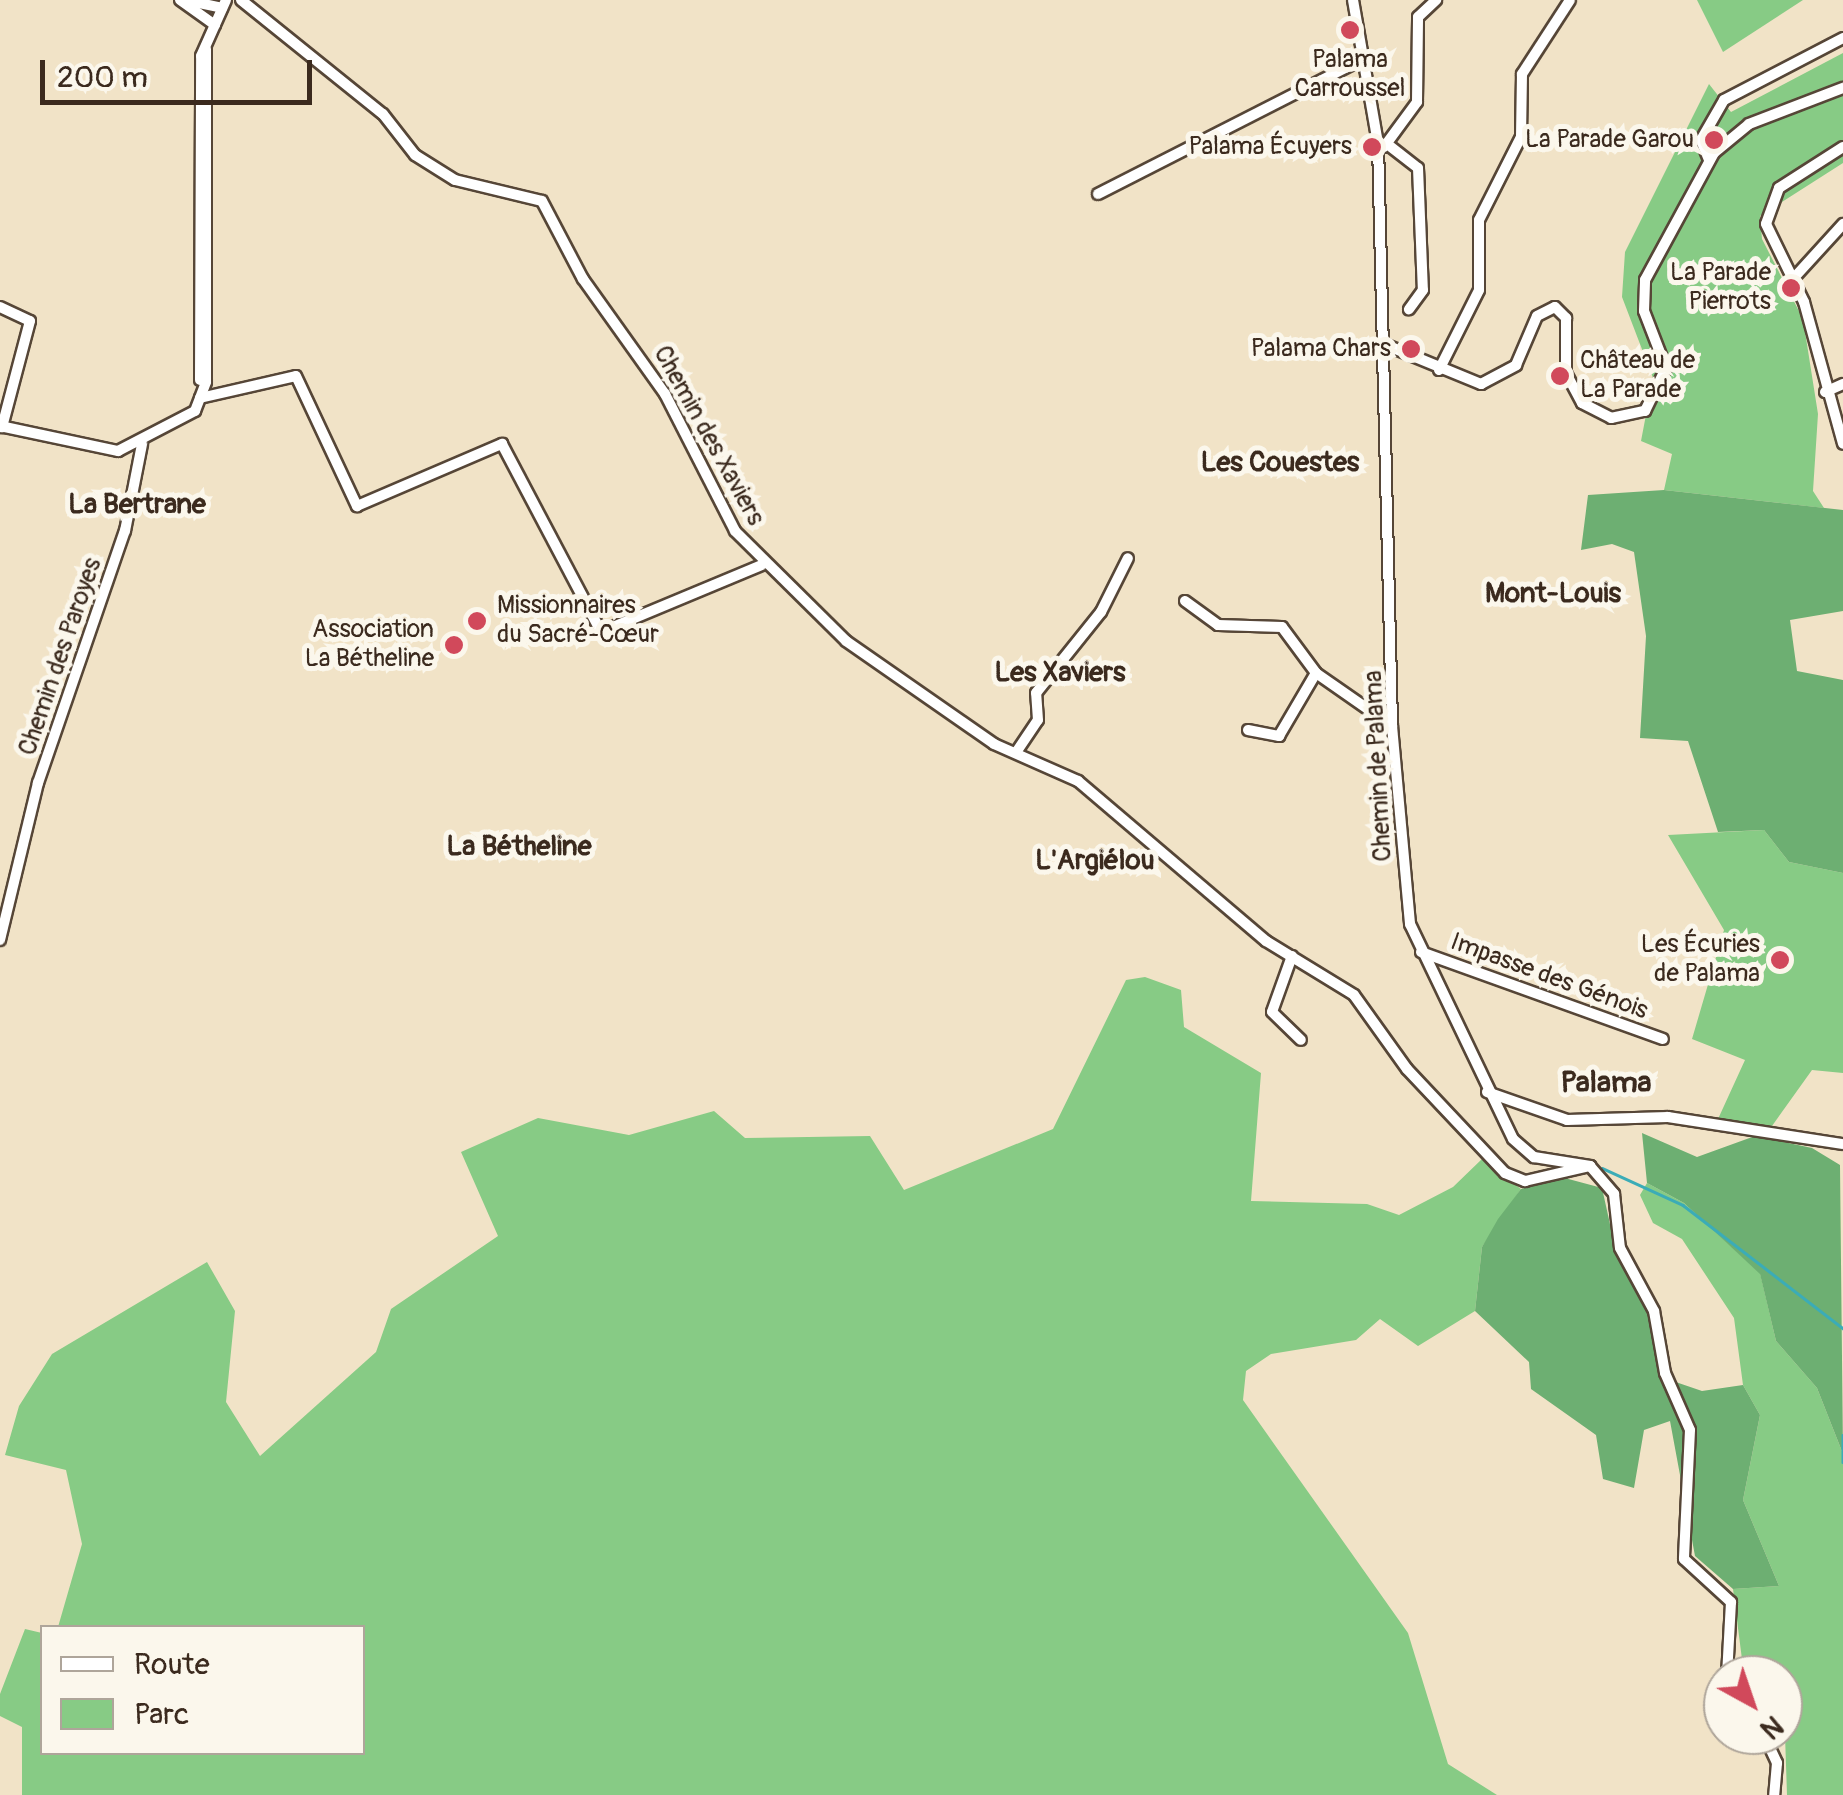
<!DOCTYPE html>
<meta charset="utf-8">
<style>
body{margin:0}
#map{position:relative;width:1843px;height:1795px;overflow:hidden;background:#f1e3c7;font-family:Pangolin,sans-serif}
div>[style]{position:absolute}
[style*='--x']{left:calc(var(--x)*1px);top:calc(var(--y)*1px);width:calc(var(--w)*1px);rotate:calc(var(--a)*1deg)}
.green>*{inset:0;background:#87cb85}
.forest>*{inset:0;background:#6daf72}
.stream>*{height:2.5px;margin:-1.25px;padding:0 1.25px;transform-origin:1.25px;border-radius:1.25px;background:#3bacb7}
.roads{filter:drop-shadow(2px 0 #564637) drop-shadow(-2px 0 #564637) drop-shadow(0 2px #564637) drop-shadow(0 -2px #564637)}
.street>*{height:10px;margin:-5px;padding:0 5px;transform-origin:5px;border-radius:5px;background:#fff}
.dots>*{width:28px;height:28px;translate:-50% -50%;box-sizing:border-box;border:5px solid #fbf7ec;border-radius:50%}
span{translate:-50% -50%;white-space:nowrap;text-align:center;line-height:1.15;-webkit-text-stroke:10px #fbf7ec;paint-order:stroke}
.poi-label{font-size:25px;color:#3b2a1e}
.right{translate:-100% -50%;text-align:right}
.left{translate:0 -50%;text-align:left}
.street-label{font-size:25px;color:#3b2a1e}
.neighbourhood-label{font-size:28px;color:#3b2a1e;font-weight:700}
.quarter-label{font-size:30px;color:#3b2a1e;font-weight:700}
.legend{position:absolute;left:40px;top:1625px;width:325px;height:130px;box-sizing:border-box;background:#fbf7ec;border:2px solid #aea59a;margin:0;padding:12px 18px;list-style:none;font-size:30px;color:#3b2a1e}
.legend li{display:flex;align-items:center;gap:20px;height:50px}
.legend b{width:50px;border:2px solid #aea59a}
.north{position:absolute;left:1703px;top:1655px;width:100px;height:100px;box-sizing:border-box;background:#fbf7ec;border:2px solid #aea59a;border-radius:50%;rotate:140deg;font-size:28px;font-weight:700;line-height:40px;text-align:center;color:#3b2a1e}
.north::after{content:'';display:block;margin:auto;width:35px;height:45px;background:#d1495b;clip-path:polygon(50% 0,100% 100%,50% 72%,0 100%)}
.scale{position:absolute;left:40px;top:60px;width:272px;height:45px;box-sizing:border-box;border:5px solid #3b2a1e;border-top:0;padding-left:12px;font-size:30px;line-height:35px;white-space:nowrap;color:#3b2a1e;-webkit-text-stroke:8px #fbf7ec;paint-order:stroke}
</style>
<div id="map">
<div class="green">
<i style="clip-path:polygon(1697px 0,1803px 0,1723px 52px)"></i>
<i style="clip-path:polygon(1843px 53px,1843px 163px,1760px 216px,1762px 239px,1803px 319px,1818px 414px,1813px 491px,1824px 508px,1664px 490px,1672px 454px,1641px 441px,1653px 378px,1622px 297px,1625px 252px,1709px 84px,1731px 112px)"></i>
<i style="clip-path:polygon(1764px 830px,1789px 862px,1843px 873px,1843px 1073px,1812px 1070px,1772px 1126px,1718px 1119px,1745px 1060px,1692px 1039px,1724px 930px,1668px 835px)"></i>
<i style="clip-path:polygon(1145px 977px,1181px 990px,1184px 1027px,1261px 1073px,1251px 1201px,1367px 1204px,1399px 1215px,1453px 1187px,1482px 1159px,1521px 1189px,1482px 1247px,1475px 1311px,1418px 1346px,1380px 1319px,1356px 1340px,1271px 1354px,1246px 1371px,1243px 1400px,1408px 1633px,1448px 1764px,1497px 1795px,22px 1795px,22px 1727px,0 1716px,0 1694px,25px 1629px,42px 1633px,42px 1752px,362px 1752px,362px 1628px,58px 1627px,82px 1544px,66px 1470px,5px 1455px,19px 1406px,52px 1354px,207px 1262px,235px 1311px,226px 1402px,260px 1456px,376px 1352px,391px 1309px,498px 1236px,461px 1152px,538px 1118px,629px 1135px,714px 1111px,745px 1138px,870px 1136px,904px 1190px,1053px 1129px,1126px 980px)"></i>
<i style="clip-path:polygon(1647px 1183px,1684px 1203px,1760px 1273px,1776px 1341px,1817px 1388px,1843px 1454px,1843px 1795px,1787px 1795px,1783px 1675px,1744px 1675px,1733px 1589px,1779px 1586px,1743px 1500px,1760px 1415px,1743px 1385px,1734px 1318px,1682px 1239px,1653px 1223px,1640px 1195px)"></i>
</div>
<div class="forest">
<i style="clip-path:polygon(1664px 490px,1843px 510px,1843px 611px,1790px 620px,1797px 671px,1843px 680px,1843px 873px,1789px 862px,1764px 830px,1718px 832px,1688px 741px,1640px 738px,1646px 636px,1634px 552px,1612px 544px,1581px 550px,1588px 495px)"></i>
<i style="clip-path:polygon(1642px 1133px,1697px 1157px,1755px 1136px,1812px 1148px,1840px 1165px,1843px 1454px,1817px 1388px,1776px 1341px,1760px 1274px,1684px 1203px,1647px 1183px)"></i>
<i style="clip-path:polygon(1561px 1177px,1602px 1188px,1616px 1251px,1649px 1314px,1661px 1377px,1702px 1391px,1743px 1385px,1760px 1415px,1743px 1500px,1779px 1586px,1733px 1589px,1695px 1556px,1670px 1421px,1644px 1430px,1634px 1488px,1603px 1479px,1596px 1435px,1531px 1389px,1529px 1362px,1475px 1311px,1482px 1247px,1498px 1219px,1521px 1189px)"></i>
</div>
<div class="stream">
<i style="--x:1602;--y:1168;--w:89;--a:24.6"></i>
<i style="--x:1683;--y:1205;--w:202;--a:37.6"></i>
<i style="--x:1843;--y:1435;--w:27;--a:90"></i>
</div>
<div class="roads">
<div class="street">
<i style="--x:180;--y:0;--w:43;--a:35.5"></i>
<i style="--x:185;--y:0;--w:38;--a:12"></i>
<i style="--x:241;--y:0;--w:182;--a:38.8"></i>
<i style="--x:383;--y:114;--w:52;--a:52"></i>
<i style="--x:415;--y:155;--w:47;--a:32"></i>
<i style="--x:455;--y:180;--w:89;--a:13.6"></i>
<i style="--x:542;--y:201;--w:88;--a:62.3"></i>
<i style="--x:583;--y:279;--w:141;--a:54.5"></i>
<i style="--x:665;--y:394;--w:154;--a:62.9"></i>
<i style="--x:735;--y:531;--w:156;--a:44.7"></i>
<i style="--x:846;--y:641;--w:180;--a:34.8"></i>
<i style="--x:994;--y:744;--w:92;--a:23.8"></i>
<i style="--x:1078;--y:781;--w:247;--a:40.4"></i>
<i style="--x:1266;--y:941;--w:103;--a:31.5"></i>
<i style="--x:1354;--y:995;--w:91;--a:54.4"></i>
<i style="--x:1407;--y:1069;--w:143;--a:46.7"></i>
<i style="--x:1505;--y:1173;--w:22;--a:22"></i>
<i style="--x:1525;--y:1181;--w:67;--a:-13"></i>
<i style="--x:1353;--y:0;--w:145;--a:80.1"></i>
<i style="--x:1378;--y:143;--w:583;--a:88.62"></i>
<i style="--x:1392;--y:726;--w:199;--a:84.8"></i>
<i style="--x:1410;--y:924;--w:238;--a:64.4"></i>
<i style="--x:1513;--y:1139;--w:28;--a:41"></i>
<i style="--x:1534;--y:1157;--w:57;--a:9.1"></i>
<i style="--x:1590;--y:1166;--w:37;--a:49"></i>
<i style="--x:1614;--y:1194;--w:54;--a:83.7"></i>
<i style="--x:1620;--y:1248;--w:72;--a:61.6"></i>
<i style="--x:1654;--y:1311;--w:63;--a:79.9"></i>
<i style="--x:1665;--y:1373;--w:62;--a:66.3"></i>
<i style="--x:1690;--y:1430;--w:129;--a:92.7"></i>
<i style="--x:1684;--y:1559;--w:64;--a:42.5"></i>
<i style="--x:1731;--y:1602;--w:73;--a:93.1"></i>
<i style="--x:1384;--y:147;--w:56;--a:-53.7"></i>
<i style="--x:1417;--y:102;--w:85;--a:-89.3"></i>
<i style="--x:1418;--y:17;--w:25;--a:-43"></i>
<i style="--x:1391;--y:147;--w:34;--a:38"></i>
<i style="--x:1418;--y:168;--w:122;--a:87.7"></i>
<i style="--x:1423;--y:290;--w:24;--a:126"></i>
<i style="--x:1843;--y:147;--w:76;--a:147.4"></i>
<i style="--x:1779;--y:188;--w:38;--a:110"></i>
<i style="--x:1766;--y:224;--w:87;--a:64"></i>
<i style="--x:1804;--y:302;--w:147;--a:74.6"></i>
<i style="--x:1709;--y:160;--w:22;--a:-112"></i>
<i style="--x:1701;--y:140;--w:46;--a:-60.1"></i>
<i style="--x:1724;--y:100;--w:134;--a:-27.5"></i>
<i style="--x:1098;--y:194;--w:297;--a:-27"></i>
<i style="--x:1792;--y:280;--w:76;--a:-47.7"></i>
<i style="--x:0;--y:307;--w:33;--a:25"></i>
<i style="--x:30;--y:321;--w:110;--a:104.8"></i>
<i style="--x:1386;--y:345;--w:103;--a:22.3"></i>
<i style="--x:1481;--y:384;--w:40;--a:-28"></i>
<i style="--x:1516;--y:365;--w:53;--a:-66.8"></i>
<i style="--x:1537;--y:316;--w:20;--a:-27"></i>
<i style="--x:1555;--y:307;--w:16;--a:45"></i>
<i style="--x:1566;--y:318;--w:55;--a:90"></i>
<i style="--x:1566;--y:373;--w:34;--a:62"></i>
<i style="--x:1582;--y:403;--w:33;--a:27"></i>
<i style="--x:1611;--y:418;--w:35;--a:-12"></i>
<i style="--x:1645;--y:411;--w:48;--a:-64"></i>
<i style="--x:1666;--y:368;--w:61;--a:-111.1"></i>
<i style="--x:1644;--y:311;--w:31;--a:-88"></i>
<i style="--x:1645;--y:280;--w:145;--a:-61.5"></i>
<i style="--x:1714;--y:153;--w:45;--a:-39.6"></i>
<i style="--x:1749;--y:124;--w:101;--a:-21"></i>
<i style="--x:1439;--y:370;--w:89;--a:-63.4"></i>
<i style="--x:1479;--y:290;--w:70;--a:-90"></i>
<i style="--x:1479;--y:220;--w:93;--a:-63.2"></i>
<i style="--x:1521;--y:137;--w:63;--a:-89.1"></i>
<i style="--x:1522;--y:74;--w:88;--a:-57"></i>
<i style="--x:200;--y:380;--w:324;--a:-89.8"></i>
<i style="--x:201;--y:56;--w:61;--a:-65.9"></i>
<i style="--x:1825;--y:392;--w:20;--a:-24"></i>
<i style="--x:200;--y:398;--w:98;--a:-12.9"></i>
<i style="--x:296;--y:376;--w:144;--a:64.9"></i>
<i style="--x:357;--y:506;--w:158;--a:-23.2"></i>
<i style="--x:502;--y:444;--w:212;--a:62.2"></i>
<i style="--x:601;--y:632;--w:174;--a:-22.6"></i>
<i style="--x:0;--y:426;--w:121;--a:12"></i>
<i style="--x:118;--y:451;--w:87;--a:-27.5"></i>
<i style="--x:195;--y:411;--w:31;--a:-69"></i>
<i style="--x:206;--y:382;--w:333;--a:-90"></i>
<i style="--x:1185;--y:601;--w:41;--a:36"></i>
<i style="--x:1218;--y:625;--w:64;--a:1.8"></i>
<i style="--x:1282;--y:627;--w:57;--a:53.5"></i>
<i style="--x:1316;--y:673;--w:93;--a:34.9"></i>
<i style="--x:1248;--y:730;--w:32;--a:11"></i>
<i style="--x:1279;--y:736;--w:73;--a:-59.6"></i>
<i style="--x:1017;--y:751;--w:37;--a:-56"></i>
<i style="--x:1038;--y:720;--w:27;--a:-94"></i>
<i style="--x:1036;--y:693;--w:104;--a:-51.3"></i>
<i style="--x:1101;--y:612;--w:60;--a:-63.4"></i>
<i style="--x:0;--y:940;--w:162;--a:-76.4"></i>
<i style="--x:38;--y:783;--w:267;--a:-71"></i>
<i style="--x:125;--y:531;--w:89;--a:-78.9"></i>
<i style="--x:1421;--y:952;--w:257;--a:19.8"></i>
<i style="--x:1292;--y:956;--w:59;--a:109.7"></i>
<i style="--x:1272;--y:1012;--w:40;--a:44"></i>
<i style="--x:1487;--y:1092;--w:85;--a:19.3"></i>
<i style="--x:1567;--y:1120;--w:101;--a:-1.7"></i>
<i style="--x:1668;--y:1117;--w:177;--a:8.8"></i>
<i style="--x:1764;--y:1735;--w:31;--a:65"></i>
<i style="--x:1777;--y:1763;--w:32;--a:95"></i>
</div>
</div>
<div class="dots">
<i style="left:1350px;top:30px;background:#d1495b"></i>
<i style="left:1714px;top:140px;background:#d1495b"></i>
<i style="left:1372px;top:147px;background:#d1495b"></i>
<i style="left:1791px;top:288px;background:#d1495b"></i>
<i style="left:1411px;top:349px;background:#d1495b"></i>
<i style="left:1560px;top:376px;background:#d1495b"></i>
<i style="left:477px;top:621px;background:#d1495b"></i>
<i style="left:454px;top:645px;background:#d1495b"></i>
<i style="left:1780px;top:960px;background:#d1495b"></i>
</div>
<div class="poi-label">
<span style="left:1350px;top:75px">Palama<br>Carroussel</span>
<span class="right" style="left:1694px;top:140px">La Parade Garou</span>
<span class="right" style="left:1352px;top:147px">Palama Écuyers</span>
<span class="right" style="left:1771px;top:288px">La Parade<br>Pierrots</span>
<span class="right" style="left:1391px;top:349px">Palama Chars</span>
<span class="left" style="left:1580px;top:376px">Château de<br>La Parade</span>
<span class="left" style="left:497px;top:621px">Missionnaires<br>du Sacré-Cœur</span>
<span class="right" style="left:434px;top:645px">Association<br>La Bétheline</span>
<span class="right" style="left:1760px;top:960px">Les Écuries<br>de Palama</span>
</div>
<div class="street-label">
<span style="left:708px;top:436px;rotate:61deg">Chemin des Xaviers</span>
<span style="left:61px;top:657px;rotate:-71deg">Chemin des Paroyes</span>
<span style="left:1379px;top:766px;rotate:-93deg">Chemin de Palama</span>
<span style="left:1549px;top:977px;rotate:20deg">Impasse des Génois</span>
</div>
<div class="neighbourhood-label">
<span style="left:1280px;top:463px">Les Couestes</span>
<span style="left:137px;top:505px">La Bertrane</span>
<span style="left:1553px;top:594px">Mont-Louis</span>
<span style="left:1060px;top:673px">Les Xaviers</span>
<span style="left:519px;top:847px">La Bétheline</span>
<span style="left:1095px;top:861px">L'Argiélou</span>
</div>
<div class="quarter-label">
<span style="left:1606px;top:1083px">Palama</span>
</div>
<ul class="legend">
<li><b style="height:12px;background:#fff"></b>Route</li>
<li><b style="height:28px;background:#87cb85"></b>Parc</li>
</ul>
<div class="north">N</div>
<div class="scale">200 m</div>
</div>
